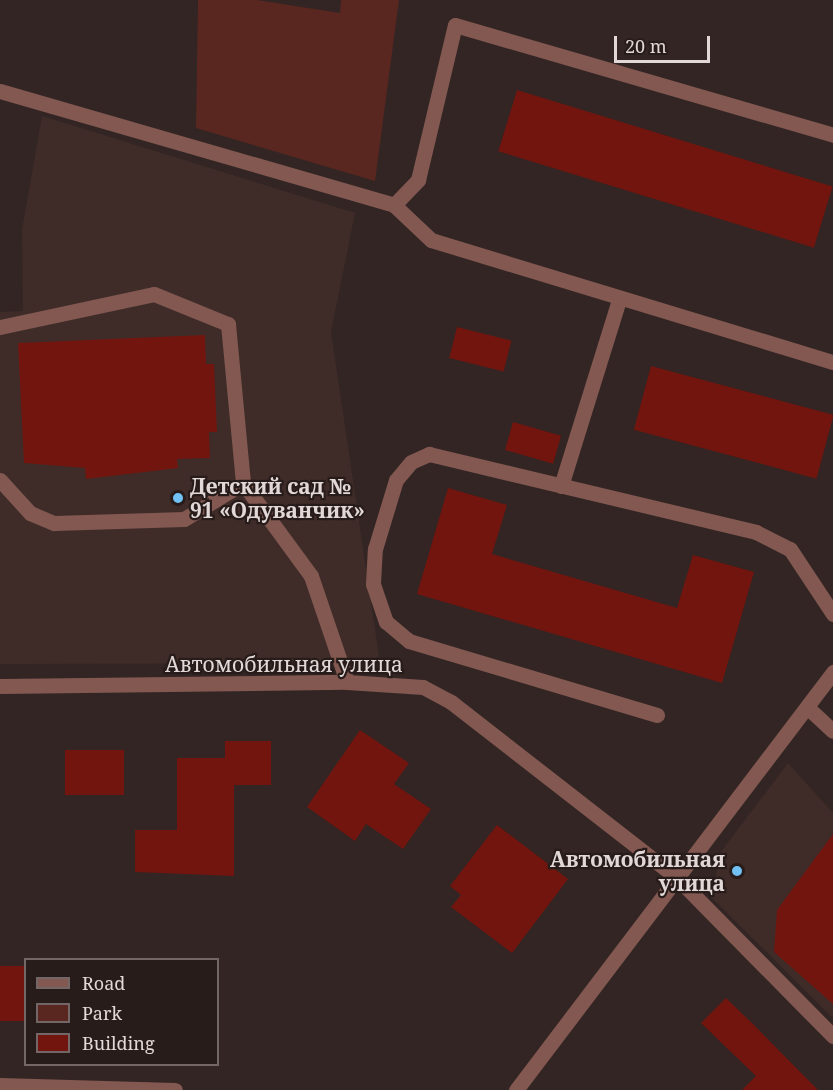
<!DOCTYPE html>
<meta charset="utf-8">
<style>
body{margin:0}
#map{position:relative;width:833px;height:1090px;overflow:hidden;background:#322523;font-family:"Noto Serif",serif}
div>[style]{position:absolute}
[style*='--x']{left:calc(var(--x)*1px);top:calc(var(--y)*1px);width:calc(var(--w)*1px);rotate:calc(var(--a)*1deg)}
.built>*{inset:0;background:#3f2c29}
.green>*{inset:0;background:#5a2720}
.building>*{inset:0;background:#72150f;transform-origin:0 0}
.service>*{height:15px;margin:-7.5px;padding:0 7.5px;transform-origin:7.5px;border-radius:7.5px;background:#825851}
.minor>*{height:15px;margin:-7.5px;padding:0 7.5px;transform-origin:7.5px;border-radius:7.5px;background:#825851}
.dots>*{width:16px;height:16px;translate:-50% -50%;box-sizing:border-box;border:3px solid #281c1a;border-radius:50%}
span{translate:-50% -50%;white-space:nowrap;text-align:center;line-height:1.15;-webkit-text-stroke:4.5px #281c1a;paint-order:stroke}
.poi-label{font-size:21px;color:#e1d8d7;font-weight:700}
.left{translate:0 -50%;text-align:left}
.right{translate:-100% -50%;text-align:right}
.street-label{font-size:21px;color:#e1d8d7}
.legend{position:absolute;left:24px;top:958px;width:195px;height:108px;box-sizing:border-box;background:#281c1a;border:2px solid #726766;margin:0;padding:8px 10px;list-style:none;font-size:18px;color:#e1d8d7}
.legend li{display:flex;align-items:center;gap:12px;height:30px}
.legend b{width:30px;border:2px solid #726766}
.scale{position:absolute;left:614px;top:36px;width:96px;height:27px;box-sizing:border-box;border:3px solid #e1d8d7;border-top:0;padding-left:8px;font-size:18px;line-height:21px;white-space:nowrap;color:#e1d8d7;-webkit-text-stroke:4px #281c1a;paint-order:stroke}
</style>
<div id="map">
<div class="built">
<i style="clip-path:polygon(42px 116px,355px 213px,331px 332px,380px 663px,0 664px,0 312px,23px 311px,22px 230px)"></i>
<i style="clip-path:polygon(788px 763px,833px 813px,833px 1018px,712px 898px,720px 853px)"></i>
</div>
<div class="green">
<i style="clip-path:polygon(198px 0,257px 0,340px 13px,341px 0,399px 0,375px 181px,196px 128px)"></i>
</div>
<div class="building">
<i style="left:517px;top:90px;width:330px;height:64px;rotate:17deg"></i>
<i style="left:457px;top:327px;width:56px;height:32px;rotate:14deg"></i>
<i style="clip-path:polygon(205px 335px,206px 364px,214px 364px,217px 432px,209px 432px,210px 458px,177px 459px,178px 468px,86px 479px,85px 468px,24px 463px,18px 343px)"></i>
<i style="left:651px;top:366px;width:189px;height:66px;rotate:15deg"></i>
<i style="left:513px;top:422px;width:50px;height:29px;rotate:16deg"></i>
<i style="clip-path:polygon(448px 488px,507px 505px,492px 554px,677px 608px,693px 555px,754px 572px,722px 683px,417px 594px)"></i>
<i style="clip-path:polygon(360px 730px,409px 763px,394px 784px,431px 809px,403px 849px,366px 824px,355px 841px,307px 807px)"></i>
<i style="clip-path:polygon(225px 741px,271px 741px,271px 785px,234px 785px,234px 876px,135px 872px,135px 830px,177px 830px,177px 758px,225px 758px)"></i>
<i style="left:65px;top:750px;width:59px;height:45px"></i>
<i style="clip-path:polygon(497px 825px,568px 879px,512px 953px,451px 907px,461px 895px,450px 886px)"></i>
<i style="clip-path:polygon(833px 834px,833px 1004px,774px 952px,777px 910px)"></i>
<i style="left:0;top:966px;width:26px;height:55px"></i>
<i style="clip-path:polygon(726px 998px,754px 1025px,818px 1090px,742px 1090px,756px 1076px,701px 1023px)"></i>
</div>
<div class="service">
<i style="--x:394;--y:205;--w:35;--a:-46"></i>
<i style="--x:418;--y:180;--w:159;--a:-76.6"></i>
<i style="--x:455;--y:25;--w:394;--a:16.2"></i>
<i style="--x:0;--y:327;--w:157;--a:-12.1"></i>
<i style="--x:154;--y:294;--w:80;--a:22.1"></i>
<i style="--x:228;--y:324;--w:160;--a:84.6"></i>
<i style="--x:243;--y:483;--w:115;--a:53.8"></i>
<i style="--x:311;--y:576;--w:112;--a:71.2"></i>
<i style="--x:0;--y:480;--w:45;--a:47.7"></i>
<i style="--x:30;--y:513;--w:26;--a:23"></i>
<i style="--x:54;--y:523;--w:130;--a:-1.8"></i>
<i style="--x:184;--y:519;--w:69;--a:-31.4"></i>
<i style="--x:561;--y:486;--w:195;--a:-72.7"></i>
<i style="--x:807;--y:707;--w:35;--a:43"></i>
<i style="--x:657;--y:715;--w:259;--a:-163.4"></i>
<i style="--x:409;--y:641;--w:30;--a:-140"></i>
<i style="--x:386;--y:622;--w:40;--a:-108.9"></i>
<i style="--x:373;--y:584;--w:35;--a:-87"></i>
<i style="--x:375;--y:549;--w:72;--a:-73.1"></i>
<i style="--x:396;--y:480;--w:23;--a:-50"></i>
<i style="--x:411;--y:462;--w:20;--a:-24"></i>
<i style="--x:429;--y:454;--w:336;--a:13.4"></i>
<i style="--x:756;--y:532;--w:38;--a:27"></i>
<i style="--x:790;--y:549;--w:78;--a:56.5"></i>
</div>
<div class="minor">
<i style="--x:0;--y:91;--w:410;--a:16.1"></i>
<i style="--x:394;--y:205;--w:51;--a:43.4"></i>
<i style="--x:431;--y:240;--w:420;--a:16.9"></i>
<i style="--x:0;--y:686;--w:347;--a:-0.7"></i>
<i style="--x:347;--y:682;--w:76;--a:3.8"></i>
<i style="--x:423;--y:687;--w:32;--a:28"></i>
<i style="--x:451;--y:702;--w:288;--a:37.9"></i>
<i style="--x:678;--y:879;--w:221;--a:45.4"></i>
<i style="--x:0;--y:1085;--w:175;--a:1.6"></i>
<i style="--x:516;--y:1090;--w:525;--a:-52.82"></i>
</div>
<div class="dots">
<i style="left:178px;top:498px;background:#72c1f5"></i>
<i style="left:737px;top:871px;background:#72c1f5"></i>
</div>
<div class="poi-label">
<span class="left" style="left:190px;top:498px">Детский сад №<br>91 «Одуванчик»</span>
<span class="right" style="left:725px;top:871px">Автомобильная<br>улица</span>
</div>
<div class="street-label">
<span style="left:284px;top:664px">Автомобильная улица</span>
</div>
<ul class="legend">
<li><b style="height:8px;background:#825851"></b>Road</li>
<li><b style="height:16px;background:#5a2720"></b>Park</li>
<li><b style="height:16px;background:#72150f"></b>Building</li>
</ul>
<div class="scale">20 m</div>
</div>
